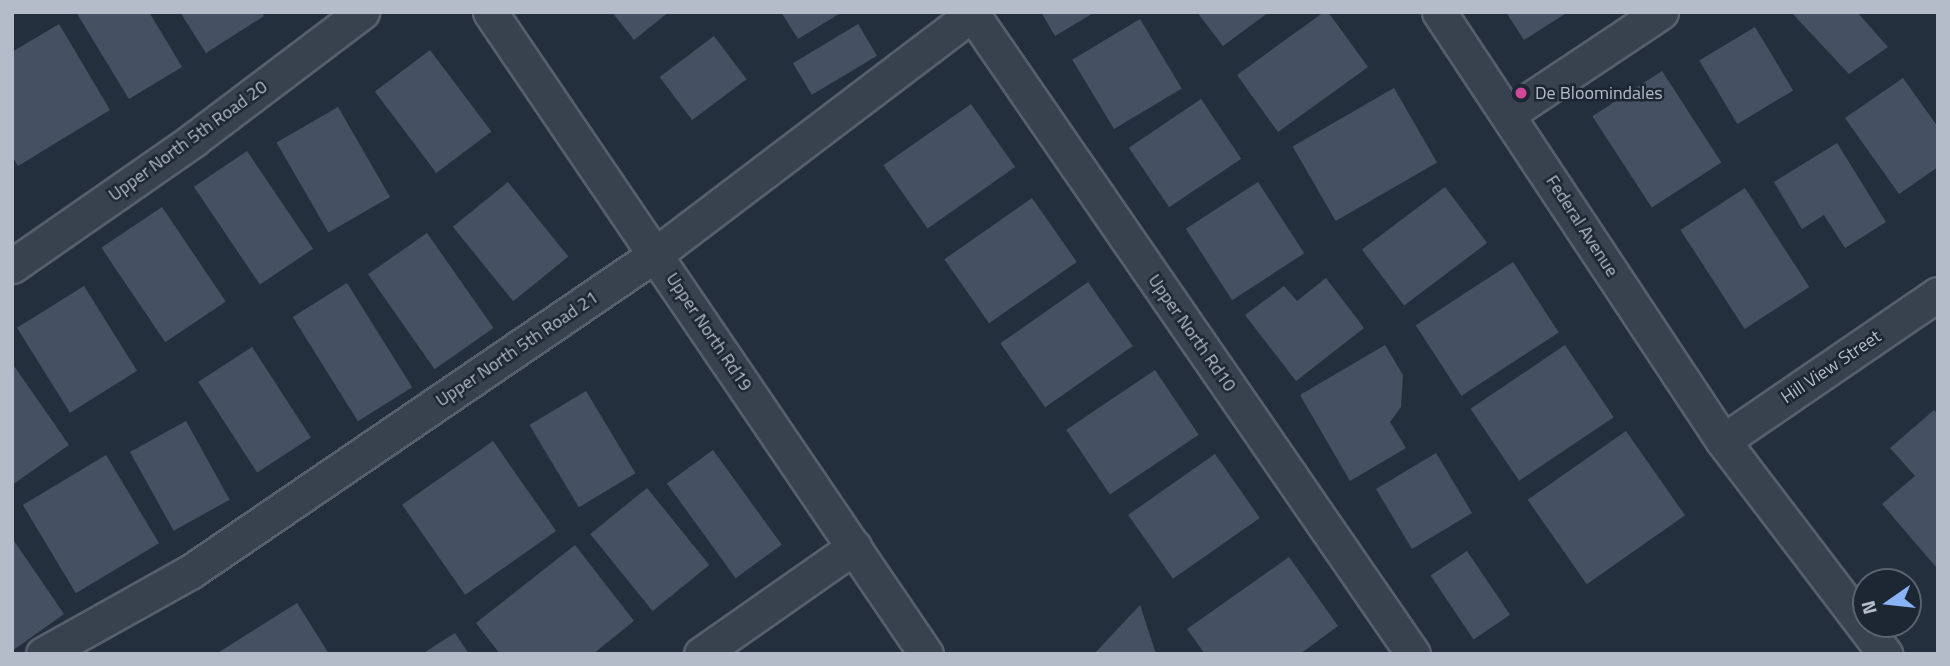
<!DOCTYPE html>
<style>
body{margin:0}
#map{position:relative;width:1950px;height:666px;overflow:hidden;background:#242f3e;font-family:"Titillium Web",sans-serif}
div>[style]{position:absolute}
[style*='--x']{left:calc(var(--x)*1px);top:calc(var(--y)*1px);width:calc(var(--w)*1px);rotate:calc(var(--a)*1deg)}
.building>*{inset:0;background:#455162;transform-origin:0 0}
.roads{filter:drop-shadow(2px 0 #565f6c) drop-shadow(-2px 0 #565f6c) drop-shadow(0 2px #565f6c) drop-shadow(0 -2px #565f6c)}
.street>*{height:33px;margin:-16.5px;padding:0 16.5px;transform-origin:16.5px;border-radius:16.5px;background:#38414e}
.dots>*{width:19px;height:19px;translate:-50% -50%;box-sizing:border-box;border:4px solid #1d2633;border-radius:50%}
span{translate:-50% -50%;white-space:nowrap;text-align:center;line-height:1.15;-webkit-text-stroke:5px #1d2633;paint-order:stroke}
.poi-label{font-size:18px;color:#b4bcc9}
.left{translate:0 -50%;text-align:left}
.street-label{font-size:18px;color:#b4bcc9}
.frame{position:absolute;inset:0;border:14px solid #b4bcc9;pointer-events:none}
.north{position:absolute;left:1852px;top:568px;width:70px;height:70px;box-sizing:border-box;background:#1d2633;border:2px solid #59626f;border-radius:50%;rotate:256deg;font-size:19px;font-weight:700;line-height:28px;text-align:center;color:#b4bcc9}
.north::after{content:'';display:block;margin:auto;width:24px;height:32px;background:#8ab4f8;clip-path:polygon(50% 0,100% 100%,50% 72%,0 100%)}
</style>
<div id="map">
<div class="building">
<i style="clip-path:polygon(76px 12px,149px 12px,182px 67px,129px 99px)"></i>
<i style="clip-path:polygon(180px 12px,261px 12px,264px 16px,206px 53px)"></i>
<i style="clip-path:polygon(612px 12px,669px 12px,634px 40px)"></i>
<i style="clip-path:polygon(781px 12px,842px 12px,798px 39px)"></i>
<i style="clip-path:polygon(1041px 12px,1095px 12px,1055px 36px)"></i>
<i style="clip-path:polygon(1197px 12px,1269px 12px,1223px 46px)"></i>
<i style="clip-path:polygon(1324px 12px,1328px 12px,1368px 67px,1278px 132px,1237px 75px)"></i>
<i style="clip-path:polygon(1506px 12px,1568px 12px,1524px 40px)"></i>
<i style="clip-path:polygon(1791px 12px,1857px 12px,1888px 47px,1849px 74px)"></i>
<i style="left:1140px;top:19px;width:81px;height:79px;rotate:59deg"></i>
<i style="clip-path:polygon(59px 24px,110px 110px,18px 166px,12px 156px,12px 52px)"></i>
<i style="left:858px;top:24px;width:37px;height:76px;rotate:59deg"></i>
<i style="left:1755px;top:27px;width:74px;height:65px;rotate:59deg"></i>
<i style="left:714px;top:36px;width:54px;height:68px;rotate:53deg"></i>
<i style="left:430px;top:50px;width:102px;height:69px;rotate:53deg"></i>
<i style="left:1662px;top:71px;width:109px;height:83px;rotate:57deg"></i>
<i style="clip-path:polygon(1903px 78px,1938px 127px,1938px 167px,1899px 194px,1845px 118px)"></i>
<i style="left:1394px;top:88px;width:86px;height:117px;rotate:60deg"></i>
<i style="left:1201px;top:99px;width:72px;height:87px;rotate:56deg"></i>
<i style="left:971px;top:104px;width:77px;height:107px;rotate:55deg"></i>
<i style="left:338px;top:107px;width:104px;height:71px;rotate:60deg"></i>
<i style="clip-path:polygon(1837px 143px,1886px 222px,1845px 248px,1824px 215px,1802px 229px,1774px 182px)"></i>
<i style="left:247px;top:151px;width:118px;height:64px;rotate:56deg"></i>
<i style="left:508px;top:182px;width:96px;height:71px;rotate:51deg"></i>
<i style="left:1258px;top:182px;width:85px;height:86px;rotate:57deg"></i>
<i style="left:1445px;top:187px;width:70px;height:104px;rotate:53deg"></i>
<i style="left:1745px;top:188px;width:118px;height:77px;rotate:57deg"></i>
<i style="left:1032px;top:198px;width:78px;height:107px;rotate:55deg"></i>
<i style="left:162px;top:207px;width:114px;height:73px;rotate:56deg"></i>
<i style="left:427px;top:233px;width:116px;height:72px;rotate:55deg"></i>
<i style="left:1513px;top:262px;width:84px;height:116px;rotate:57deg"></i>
<i style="clip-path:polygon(1326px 278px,1364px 328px,1296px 381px,1245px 315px,1284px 286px,1297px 301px)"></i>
<i style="left:1088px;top:282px;width:78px;height:107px;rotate:55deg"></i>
<i style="left:347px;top:283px;width:123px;height:64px;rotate:58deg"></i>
<i style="left:84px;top:286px;width:100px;height:79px;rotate:58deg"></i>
<i style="clip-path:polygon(1385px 345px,1403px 375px,1401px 407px,1390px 422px,1406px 448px,1350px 481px,1300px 395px)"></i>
<i style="left:1565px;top:345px;width:87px;height:114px;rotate:56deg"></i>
<i style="left:252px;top:347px;width:108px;height:64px;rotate:57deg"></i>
<i style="clip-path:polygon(12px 363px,69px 445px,12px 485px)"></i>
<i style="left:1155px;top:370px;width:78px;height:107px;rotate:56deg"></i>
<i style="left:586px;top:391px;width:96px;height:66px;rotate:59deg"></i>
<i style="clip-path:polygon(1934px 410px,1938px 415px,1936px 567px,1882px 504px,1915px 476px,1890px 448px)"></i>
<i style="left:186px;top:421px;width:90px;height:64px;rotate:61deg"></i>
<i style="left:1626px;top:431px;width:103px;height:120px;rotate:55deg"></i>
<i style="left:493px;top:441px;width:110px;height:111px;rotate:55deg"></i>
<i style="left:713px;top:450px;width:117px;height:57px;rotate:54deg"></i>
<i style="left:1436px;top:453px;width:70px;height:70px;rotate:59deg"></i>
<i style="left:1215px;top:454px;width:78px;height:106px;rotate:55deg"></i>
<i style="left:106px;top:455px;width:103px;height:97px;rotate:59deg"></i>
<i style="left:647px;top:488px;width:99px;height:73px;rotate:51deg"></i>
<i style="clip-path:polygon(12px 538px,64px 614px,12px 651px)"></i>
<i style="clip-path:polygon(575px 545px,634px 621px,593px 654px,500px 654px,476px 623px)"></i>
<i style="left:1467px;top:551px;width:77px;height:44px;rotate:56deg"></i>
<i style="clip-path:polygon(1289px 557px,1338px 626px,1300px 654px,1205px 654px,1187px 629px)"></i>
<i style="clip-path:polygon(297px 603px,329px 654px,216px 654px)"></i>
<i style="clip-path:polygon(1140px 605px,1156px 654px,1094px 654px)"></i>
<i style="clip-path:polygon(455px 633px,469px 654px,422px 654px)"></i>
</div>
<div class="roads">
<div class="street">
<i style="--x:490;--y:12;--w:776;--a:55.82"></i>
<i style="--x:971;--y:12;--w:779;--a:55.45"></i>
<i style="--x:1439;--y:12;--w:514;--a:56.5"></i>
<i style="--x:1723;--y:441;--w:268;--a:52.7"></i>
<i style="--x:1508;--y:114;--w:184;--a:-33.7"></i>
<i style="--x:12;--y:266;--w:221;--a:-34.8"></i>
<i style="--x:193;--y:140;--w:212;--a:-37.1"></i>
<i style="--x:1723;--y:441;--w:260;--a:-34.4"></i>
<i style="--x:43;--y:654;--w:168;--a:-29.2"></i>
<i style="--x:190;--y:572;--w:564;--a:-34.31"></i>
<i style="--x:656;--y:254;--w:397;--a:-37.2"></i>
<i style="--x:701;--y:654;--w:187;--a:-35"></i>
</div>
</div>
<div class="dots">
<i style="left:1521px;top:93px;background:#d1479c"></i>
</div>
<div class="poi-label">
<span class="left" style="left:1535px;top:93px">De Bloomindales</span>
</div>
<div class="street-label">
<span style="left:188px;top:141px;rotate:-36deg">Upper North 5th Road 20</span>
<span style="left:1582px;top:226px;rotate:57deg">Federal Avenue</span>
<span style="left:709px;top:332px;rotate:56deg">Upper North Rd19</span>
<span style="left:1192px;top:333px;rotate:55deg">Upper North Rd10</span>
<span style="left:517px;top:349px;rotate:-34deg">Upper North 5th Road 21</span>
<span style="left:1831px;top:367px;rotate:-34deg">Hill View Street</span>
</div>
<div class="frame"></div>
<div class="north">N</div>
</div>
